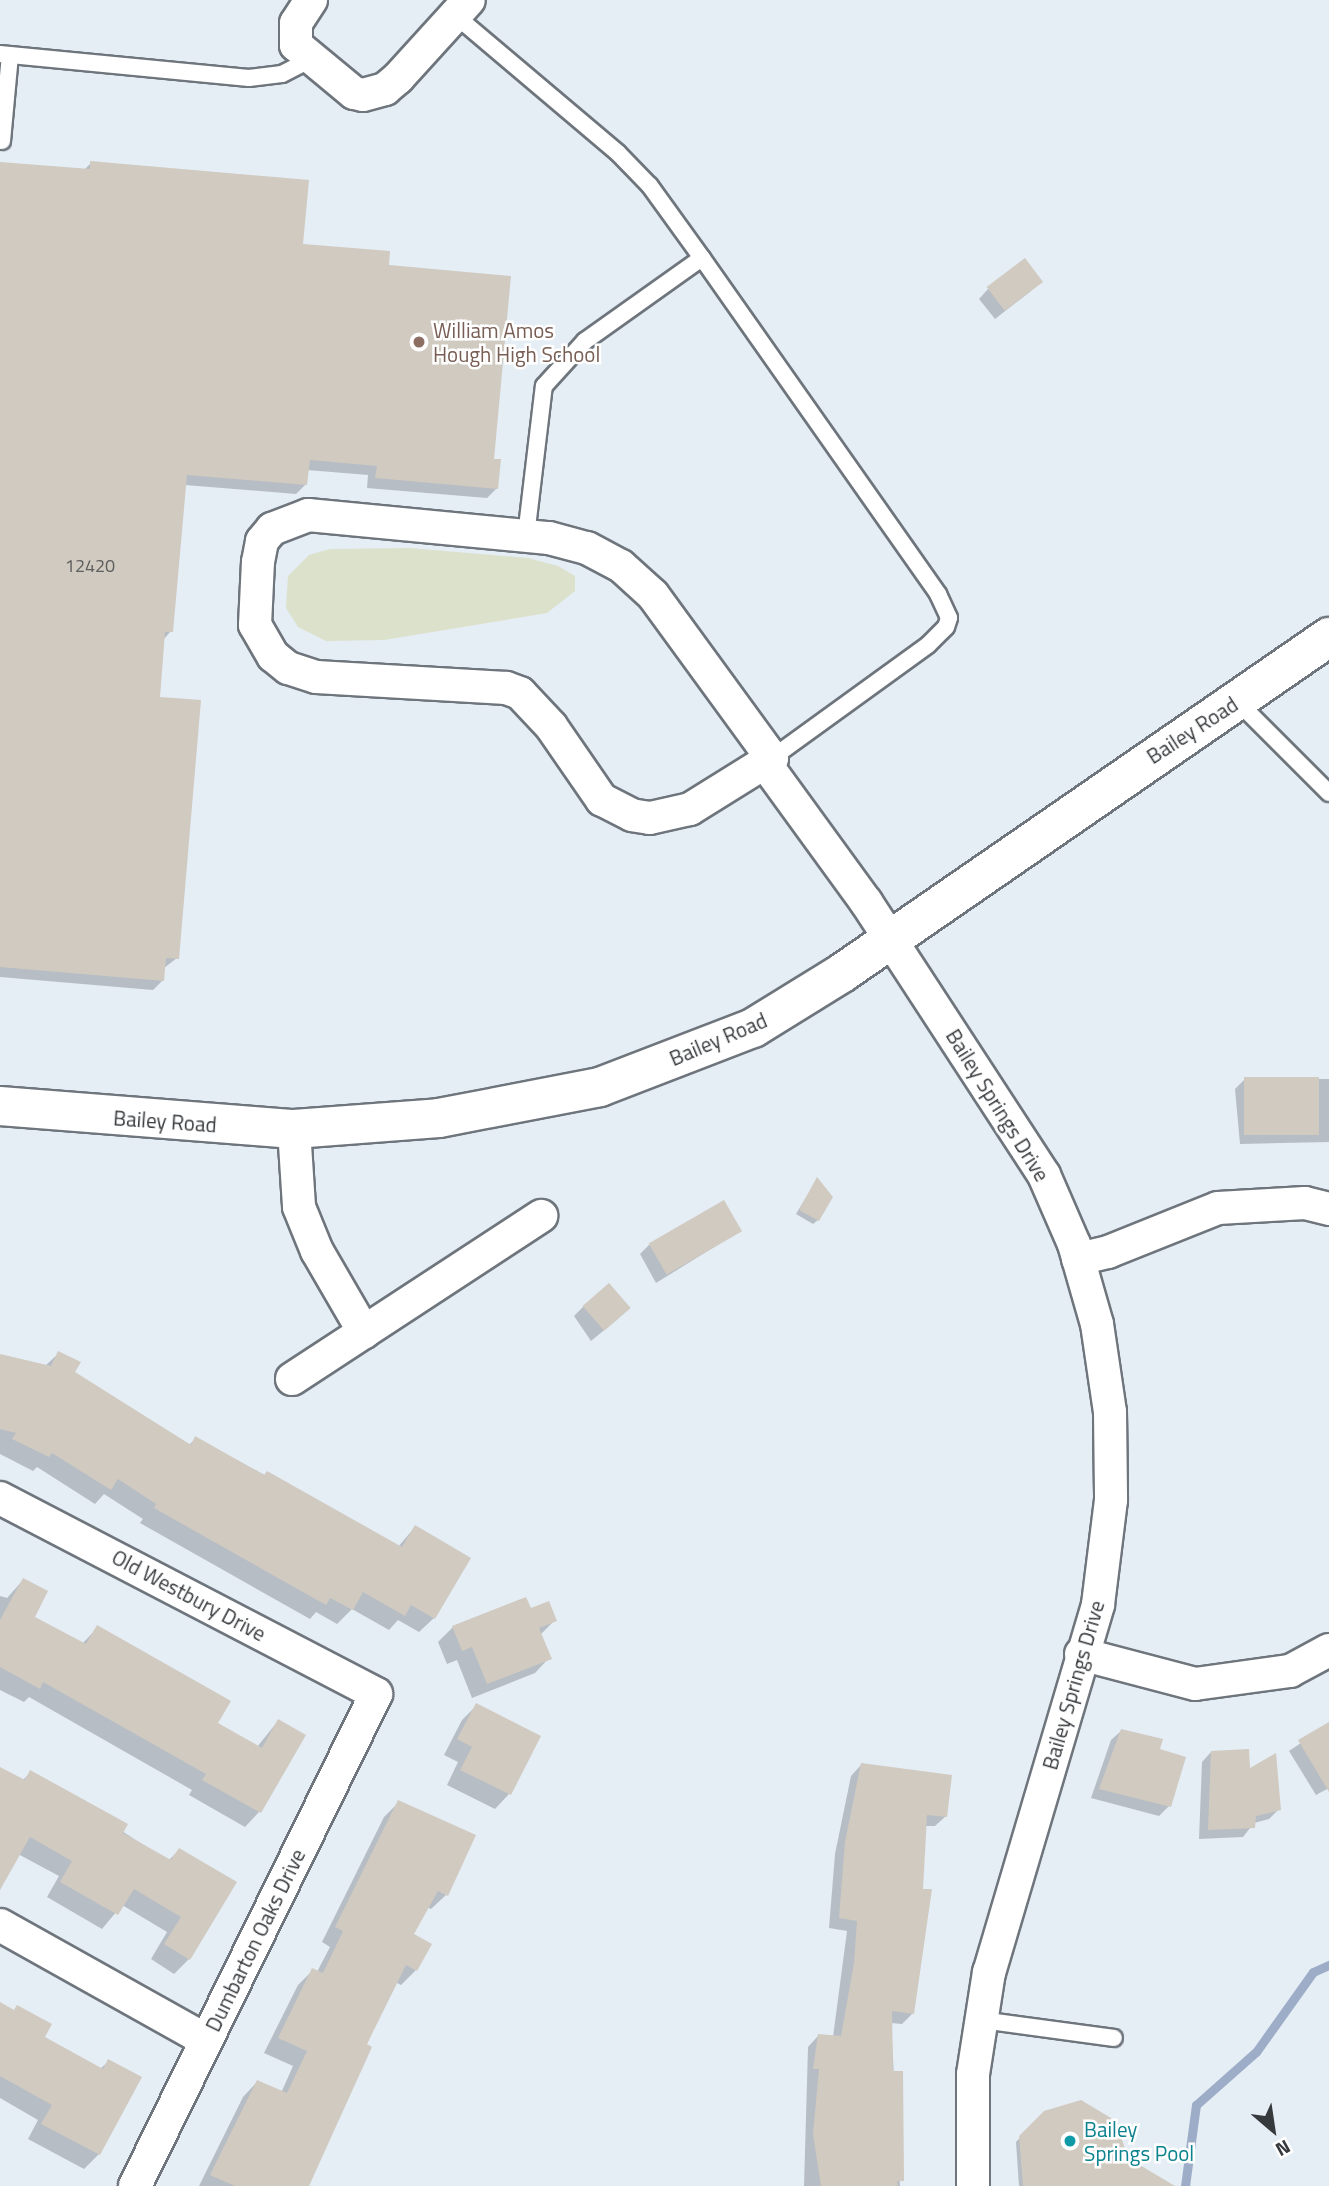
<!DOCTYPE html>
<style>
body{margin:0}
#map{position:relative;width:1329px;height:2186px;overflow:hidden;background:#e5edf5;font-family:"Titillium Web",sans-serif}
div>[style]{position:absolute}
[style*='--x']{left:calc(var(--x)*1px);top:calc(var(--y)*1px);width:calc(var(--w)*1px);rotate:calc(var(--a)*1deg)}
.green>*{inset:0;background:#dce1cb}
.shadow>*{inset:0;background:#0003}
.stream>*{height:9px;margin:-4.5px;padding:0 4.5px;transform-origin:4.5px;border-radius:4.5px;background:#9dacc7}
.building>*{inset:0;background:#d0cac1;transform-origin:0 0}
.roads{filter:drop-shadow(2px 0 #6e757c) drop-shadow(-2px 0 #6e757c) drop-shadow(0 2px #6e757c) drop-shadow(0 -2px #6e757c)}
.lane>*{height:16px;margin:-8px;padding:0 8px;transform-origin:8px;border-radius:8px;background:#fff}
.street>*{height:32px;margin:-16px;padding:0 16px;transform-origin:16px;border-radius:16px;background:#fff}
.secondary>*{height:38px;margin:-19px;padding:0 19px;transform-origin:19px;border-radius:19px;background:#fff}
.dots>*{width:19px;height:19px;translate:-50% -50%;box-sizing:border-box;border:4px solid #fff;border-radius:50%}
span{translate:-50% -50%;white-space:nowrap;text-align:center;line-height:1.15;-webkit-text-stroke:5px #fff;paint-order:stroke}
.number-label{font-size:18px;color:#5d5e5e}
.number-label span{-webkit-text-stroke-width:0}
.education-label{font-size:21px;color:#785e54}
.left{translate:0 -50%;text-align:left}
.street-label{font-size:21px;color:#373a3d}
.culture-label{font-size:21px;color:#0d838f}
.north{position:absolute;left:1238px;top:2095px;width:70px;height:70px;-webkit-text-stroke:5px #fff;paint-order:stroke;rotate:151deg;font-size:19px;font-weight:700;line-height:28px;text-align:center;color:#373a3d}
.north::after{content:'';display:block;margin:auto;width:24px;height:32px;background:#373a3d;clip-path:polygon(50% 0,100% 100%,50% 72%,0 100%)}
</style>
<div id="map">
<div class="green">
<i style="clip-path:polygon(410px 548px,528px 558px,558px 566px,575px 576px,575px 591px,547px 613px,384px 640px,326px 641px,298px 627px,286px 608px,288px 576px,309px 555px,330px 549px)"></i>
</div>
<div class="shadow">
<i style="clip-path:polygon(91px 163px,301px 245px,387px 267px,492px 461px,497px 488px,487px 498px,367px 488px,368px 475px,307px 470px,306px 484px,296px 494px,185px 485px,171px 631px,163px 640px,158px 698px,177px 958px,164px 968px,163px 980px,153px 990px,0 977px,0 164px,83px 171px)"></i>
<i style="clip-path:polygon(988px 289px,1031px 291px,995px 319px,979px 299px)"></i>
<i style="clip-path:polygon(1245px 1079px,1329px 1079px,1329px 1142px,1240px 1144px,1235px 1089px)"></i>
<i style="clip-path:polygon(817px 1179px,818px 1220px,813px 1224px,796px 1214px)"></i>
<i style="clip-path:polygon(740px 1231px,656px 1283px,640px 1254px,649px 1245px)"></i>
<i style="clip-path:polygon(583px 1307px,619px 1318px,591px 1341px,574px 1316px)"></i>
<i style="clip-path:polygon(59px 1353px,73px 1372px,189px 1445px,196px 1438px,398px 1547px,415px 1527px,434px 1618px,419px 1632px,398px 1620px,389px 1630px,352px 1609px,337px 1624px,316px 1612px,310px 1619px,140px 1523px,143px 1519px,104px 1494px,95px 1504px,37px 1467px,33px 1471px,0 1454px,0 1356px,45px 1366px)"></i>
<i style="clip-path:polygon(23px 1580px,32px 1617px,82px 1644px,98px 1627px,216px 1724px,257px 1747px,278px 1721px,303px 1735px,259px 1812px,245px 1827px,189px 1795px,192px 1790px,29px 1697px,24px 1702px,0 1690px,0 1596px,7px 1598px)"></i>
<i style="clip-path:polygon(530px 1610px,555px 1620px,540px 1635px,549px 1658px,535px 1673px,472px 1698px,457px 1660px,447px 1664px,438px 1642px,453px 1627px)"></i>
<i style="clip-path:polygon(477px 1705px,509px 1794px,495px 1809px,447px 1785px,458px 1762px,444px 1755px,462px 1720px)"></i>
<i style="clip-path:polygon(1329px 1724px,1329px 1788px,1316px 1795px,1289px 1751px)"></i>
<i style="clip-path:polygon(1121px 1731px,1158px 1751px,1169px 1806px,1159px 1816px,1091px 1798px,1111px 1740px)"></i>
<i style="clip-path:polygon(1211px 1752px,1248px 1771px,1279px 1809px,1269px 1819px,1254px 1823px,1243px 1837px,1199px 1839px,1202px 1762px)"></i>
<i style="clip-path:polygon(861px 1765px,946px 1816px,935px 1826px,924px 1826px,912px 2014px,902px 2024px,891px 2023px,900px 2186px,804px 2186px,808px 2047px,818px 2036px,833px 2037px,847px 1931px,829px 1928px,835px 1854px,851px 1776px)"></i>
<i style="clip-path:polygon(0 1769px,22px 1781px,31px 1772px,168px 1861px,179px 1850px,189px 1959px,174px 1974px,151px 1959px,167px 1932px,122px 1905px,102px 1929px,47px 1897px,59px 1876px,18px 1854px,0 1877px)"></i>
<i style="clip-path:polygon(399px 1802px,446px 1895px,431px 1909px,427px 1907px,412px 1935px,416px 1970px,401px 1985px,395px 1982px,302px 2186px,199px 2186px,243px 2097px,257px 2082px,281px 2093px,293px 2066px,264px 2053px,298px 1985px,313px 1970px,317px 1972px,330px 1947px,322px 1942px,384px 1817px)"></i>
<i style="clip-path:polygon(0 2004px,43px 2037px,100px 2069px,109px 2061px,99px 2154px,84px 2169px,28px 2139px,38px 2120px,0 2098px)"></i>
<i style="clip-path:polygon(1045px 2112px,1127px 2159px,1153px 2186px,1019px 2186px,1016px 2142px)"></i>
</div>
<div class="stream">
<i style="--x:1185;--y:2186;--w:82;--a:-82.3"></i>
<i style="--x:1196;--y:2105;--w:80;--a:-41.5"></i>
<i style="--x:1256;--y:2052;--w:98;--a:-54.5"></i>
<i style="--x:1313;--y:1972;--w:17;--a:-24"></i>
</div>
<div class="building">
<i style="clip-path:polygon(90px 161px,309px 180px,303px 244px,390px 251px,389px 265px,511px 276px,494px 459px,501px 459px,498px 489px,375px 478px,377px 466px,310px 460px,307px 485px,187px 475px,173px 632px,165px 632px,160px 697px,201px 700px,179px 959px,166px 958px,164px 981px,0 967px,0 162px,90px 169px)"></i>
<i style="left:1025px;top:258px;width:30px;height:48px;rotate:53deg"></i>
<i style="left:1244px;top:1077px;width:75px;height:58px"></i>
<i style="clip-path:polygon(817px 1177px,833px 1197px,819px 1221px,799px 1210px)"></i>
<i style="left:724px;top:1200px;width:36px;height:87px;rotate:60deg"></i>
<i style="left:609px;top:1283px;width:33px;height:35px;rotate:49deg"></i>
<i style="clip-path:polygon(58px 1351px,81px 1362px,75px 1372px,191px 1445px,195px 1436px,264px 1475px,267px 1471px,402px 1547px,415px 1525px,471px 1558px,435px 1619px,411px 1605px,405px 1616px,363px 1592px,353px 1610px,330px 1598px,326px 1605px,154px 1508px,156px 1504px,118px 1479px,111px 1490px,52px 1453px,49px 1457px,12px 1439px,16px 1433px,0 1429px,0 1354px,51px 1366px)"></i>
<i style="clip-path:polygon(23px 1578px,48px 1591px,35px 1617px,86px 1644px,97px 1625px,231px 1701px,218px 1723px,262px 1748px,278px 1719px,306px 1735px,261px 1813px,202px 1780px,206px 1774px,43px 1682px,40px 1689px,0 1667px,0 1620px)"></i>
<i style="clip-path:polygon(526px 1597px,531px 1608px,549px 1601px,557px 1621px,539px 1628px,552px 1659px,487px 1684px,472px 1647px,462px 1651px,452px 1626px)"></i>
<i style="clip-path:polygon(476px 1703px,541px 1736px,511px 1795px,460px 1770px,472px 1747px,457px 1739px)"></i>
<i style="clip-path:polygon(1329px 1722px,1329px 1792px,1298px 1740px)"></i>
<i style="clip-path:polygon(1121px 1729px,1163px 1739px,1160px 1749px,1186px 1757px,1171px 1807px,1099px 1789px)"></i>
<i style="clip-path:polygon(1249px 1749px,1250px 1768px,1276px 1753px,1281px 1810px,1256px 1816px,1255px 1828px,1208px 1830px,1211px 1751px)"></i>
<i style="clip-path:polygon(861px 1763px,952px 1775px,947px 1817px,927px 1815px,923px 1889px,932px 1889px,914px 2014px,892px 2011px,893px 2071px,903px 2071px,904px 2181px,897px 2181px,898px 2186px,821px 2186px,813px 2134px,819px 2069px,813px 2069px,818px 2034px,841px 2036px,854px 1963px,857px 1921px,839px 1918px,845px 1842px)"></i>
<i style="clip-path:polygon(0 1767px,25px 1780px,30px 1770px,128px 1824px,123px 1833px,171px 1860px,179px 1848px,237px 1882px,190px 1960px,164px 1944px,181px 1917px,134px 1889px,118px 1915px,60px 1882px,72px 1861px,30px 1837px,0 1890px)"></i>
<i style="clip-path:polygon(398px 1800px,476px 1835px,448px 1896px,438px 1891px,414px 1934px,432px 1944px,417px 1971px,406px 1965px,367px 2044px,372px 2047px,309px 2186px,235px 2186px,210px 2175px,257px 2080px,287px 2093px,307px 2051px,278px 2038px,312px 1968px,323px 1973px,343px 1931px,335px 1927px)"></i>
<i style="clip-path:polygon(0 2002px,14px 2010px,17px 2005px,52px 2024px,45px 2037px,103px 2069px,108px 2059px,142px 2077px,100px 2155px,41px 2124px,52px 2105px,0 2076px)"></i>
<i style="clip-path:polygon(1081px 2100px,1116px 2121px,1128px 2158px,1175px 2186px,1023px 2186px,1019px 2136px,1044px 2111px)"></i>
</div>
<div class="roads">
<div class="lane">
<i style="--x:456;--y:16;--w:212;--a:40.2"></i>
<i style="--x:618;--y:153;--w:46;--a:45.9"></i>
<i style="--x:650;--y:186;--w:89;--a:54.2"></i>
<i style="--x:0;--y:54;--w:250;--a:5.5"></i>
<i style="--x:249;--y:78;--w:33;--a:-7"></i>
<i style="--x:282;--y:74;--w:31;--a:-27"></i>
<i style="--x:2;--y:141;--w:86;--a:-84.7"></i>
<i style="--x:526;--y:536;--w:151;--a:-83.2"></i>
<i style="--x:544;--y:386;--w:61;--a:-47.7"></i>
<i style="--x:585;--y:341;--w:143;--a:-35.4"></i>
<i style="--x:702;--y:258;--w:411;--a:54.9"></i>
<i style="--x:938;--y:594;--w:26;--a:65"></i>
<i style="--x:949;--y:618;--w:9;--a:108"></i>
<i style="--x:946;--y:627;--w:25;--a:135"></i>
<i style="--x:928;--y:645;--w:193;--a:144.1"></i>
<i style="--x:1237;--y:701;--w:130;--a:45"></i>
<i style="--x:981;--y:2020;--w:134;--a:7.7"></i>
</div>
<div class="street">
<i style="--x:311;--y:0;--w:27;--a:123"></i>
<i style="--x:296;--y:23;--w:22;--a:90"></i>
<i style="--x:296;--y:45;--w:75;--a:39.6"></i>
<i style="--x:354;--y:93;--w:9;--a:13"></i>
<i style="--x:363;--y:95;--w:23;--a:-15"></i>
<i style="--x:385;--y:89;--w:17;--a:-40"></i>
<i style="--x:398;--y:78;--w:105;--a:-47.7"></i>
<i style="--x:308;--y:515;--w:242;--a:5.5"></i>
<i style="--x:549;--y:538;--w:39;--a:15"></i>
<i style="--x:587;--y:548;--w:38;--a:28"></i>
<i style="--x:621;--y:566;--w:43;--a:42.2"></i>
<i style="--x:653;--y:595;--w:202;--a:53.9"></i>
<i style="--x:772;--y:758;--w:97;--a:148.1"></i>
<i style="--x:690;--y:809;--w:41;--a:167.3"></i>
<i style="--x:650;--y:818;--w:18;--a:-171"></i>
<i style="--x:632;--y:815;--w:34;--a:-153"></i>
<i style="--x:602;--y:800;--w:90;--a:-124.6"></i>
<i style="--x:551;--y:726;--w:45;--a:-133.2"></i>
<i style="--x:520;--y:693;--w:15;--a:-160"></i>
<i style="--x:506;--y:688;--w:190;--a:-176.7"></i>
<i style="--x:316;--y:677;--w:29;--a:-162"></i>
<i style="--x:288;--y:668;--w:19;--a:-141"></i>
<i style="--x:273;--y:656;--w:36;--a:-120"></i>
<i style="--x:255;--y:625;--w:63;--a:-87.3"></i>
<i style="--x:258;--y:562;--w:21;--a:-79"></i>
<i style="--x:262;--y:541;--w:16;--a:-50"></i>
<i style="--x:272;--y:529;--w:39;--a:-21"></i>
<i style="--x:765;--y:763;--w:172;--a:54"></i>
<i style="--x:866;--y:902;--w:326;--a:56.9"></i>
<i style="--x:1044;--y:1175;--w:75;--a:66.5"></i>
<i style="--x:1074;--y:1244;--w:83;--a:74"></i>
<i style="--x:1097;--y:1324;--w:89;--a:81.6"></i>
<i style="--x:1110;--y:1412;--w:88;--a:89.3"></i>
<i style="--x:1111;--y:1500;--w:106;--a:97.1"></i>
<i style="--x:1098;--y:1605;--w:383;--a:106.5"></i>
<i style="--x:989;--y:1972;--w:103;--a:98.9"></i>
<i style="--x:973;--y:2074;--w:112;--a:90"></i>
<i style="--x:294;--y:1129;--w:78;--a:86.3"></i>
<i style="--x:299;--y:1207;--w:48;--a:67.8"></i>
<i style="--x:317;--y:1251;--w:94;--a:59.9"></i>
<i style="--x:1078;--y:1259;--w:31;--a:-13"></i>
<i style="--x:1108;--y:1252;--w:118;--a:-21.8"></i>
<i style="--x:1218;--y:1208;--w:87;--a:-3.3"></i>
<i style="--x:1305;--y:1203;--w:25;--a:14"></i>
<i style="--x:292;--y:1379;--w:298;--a:-33.2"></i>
<i style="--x:0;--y:1498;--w:424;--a:27.5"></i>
<i style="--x:376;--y:1694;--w:548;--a:116.1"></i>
<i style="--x:1081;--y:1654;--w:118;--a:14.7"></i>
<i style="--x:1195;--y:1684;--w:96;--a:-7.8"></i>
<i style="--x:1290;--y:1671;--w:44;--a:-28.3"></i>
<i style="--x:0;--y:1925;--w:236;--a:29.2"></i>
</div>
<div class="secondary">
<i style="--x:0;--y:1106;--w:295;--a:4.5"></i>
<i style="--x:294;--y:1129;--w:145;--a:-4.3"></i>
<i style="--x:439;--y:1118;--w:164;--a:-10.9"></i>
<i style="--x:600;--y:1087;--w:164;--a:-21.1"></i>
<i style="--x:753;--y:1028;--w:105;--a:-31.7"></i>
<i style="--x:842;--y:973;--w:592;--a:-34.6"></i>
</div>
</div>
<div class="dots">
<i style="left:419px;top:342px;background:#8d6e63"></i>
<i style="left:1070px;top:2141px;background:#0f9aa8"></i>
</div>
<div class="number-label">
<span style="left:90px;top:566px">12420</span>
</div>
<div class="education-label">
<span class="left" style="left:433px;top:342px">William Amos<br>Hough High School</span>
</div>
<div class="street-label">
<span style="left:1192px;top:730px;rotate:-33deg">Bailey Road</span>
<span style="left:718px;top:1039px;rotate:-23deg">Bailey Road</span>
<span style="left:998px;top:1105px;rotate:58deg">Bailey Springs Drive</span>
<span style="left:165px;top:1121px;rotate:4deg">Bailey Road</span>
<span style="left:189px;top:1595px;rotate:28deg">Old Westbury Drive</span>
<span style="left:1073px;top:1685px;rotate:-74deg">Bailey Springs Drive</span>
<span style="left:255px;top:1940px;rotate:-64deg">Dumbarton Oaks Drive</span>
</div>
<div class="culture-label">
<span class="left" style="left:1084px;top:2141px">Bailey<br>Springs Pool</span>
</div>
<div class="north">N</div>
</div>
